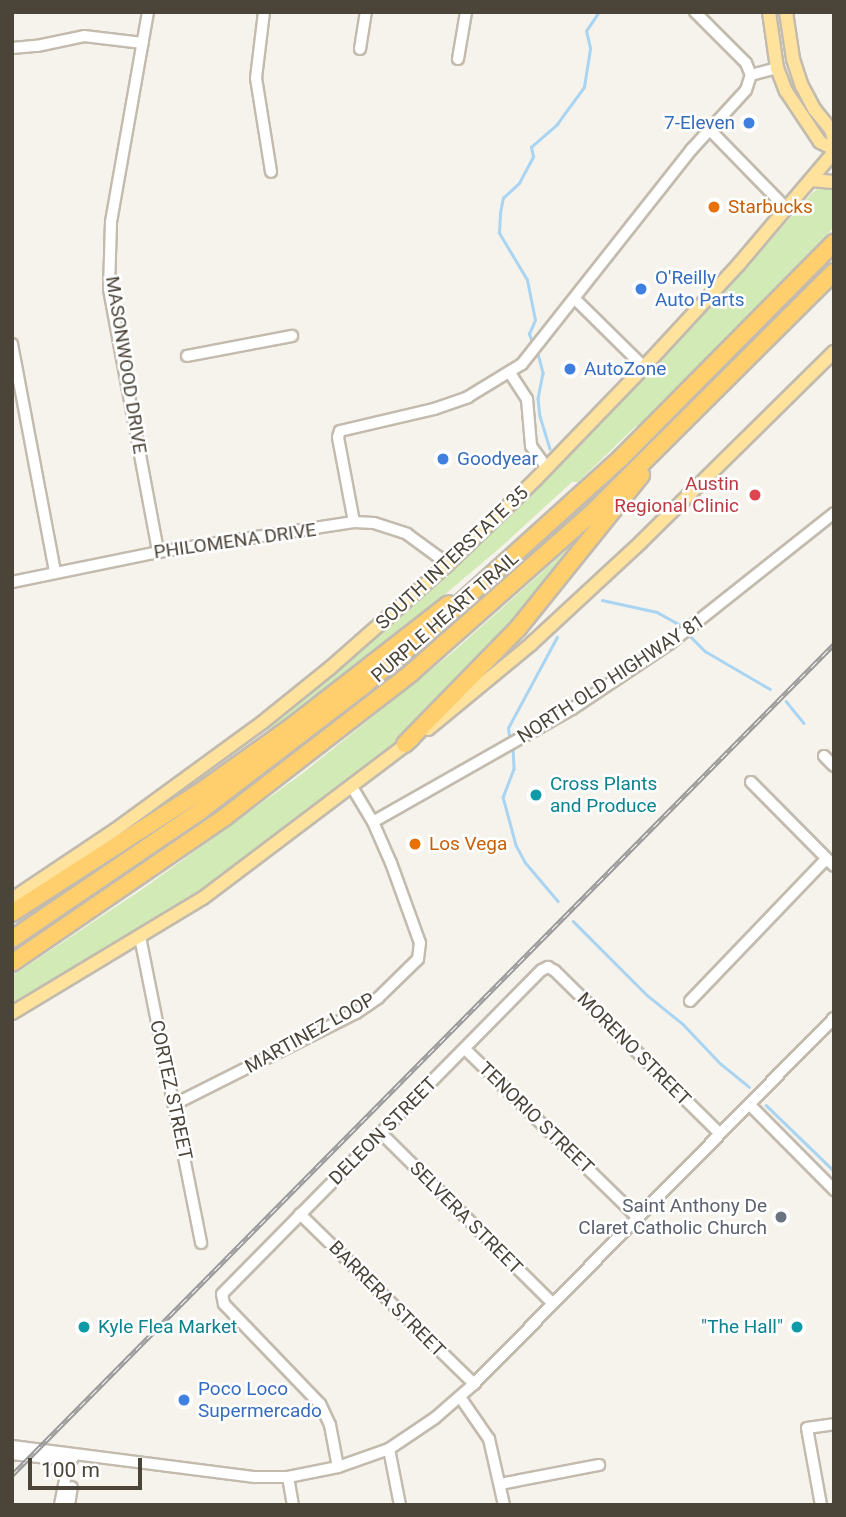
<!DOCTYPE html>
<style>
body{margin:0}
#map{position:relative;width:846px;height:1517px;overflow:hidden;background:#f6f3ec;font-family:Roboto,sans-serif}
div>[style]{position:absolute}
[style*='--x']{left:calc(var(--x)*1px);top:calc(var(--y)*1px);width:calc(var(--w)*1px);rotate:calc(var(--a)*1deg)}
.green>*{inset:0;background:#d2eab5}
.stream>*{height:2.5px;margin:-1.25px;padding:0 1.25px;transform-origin:1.25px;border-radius:1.25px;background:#a9d4f2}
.roads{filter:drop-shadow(2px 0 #c2bbae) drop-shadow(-2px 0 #c2bbae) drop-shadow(0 2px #c2bbae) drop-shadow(0 -2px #c2bbae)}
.minor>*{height:10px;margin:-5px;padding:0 5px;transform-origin:5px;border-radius:5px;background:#fff}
.major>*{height:12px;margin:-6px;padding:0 6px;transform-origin:6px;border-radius:6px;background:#ffe39c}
.highway>*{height:16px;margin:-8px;padding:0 8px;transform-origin:8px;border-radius:8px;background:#ffcf6e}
.rail>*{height:5px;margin-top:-2.5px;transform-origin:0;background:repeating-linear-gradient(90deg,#fff 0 8px,#9a9a9a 0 16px);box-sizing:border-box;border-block:2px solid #9a9a9a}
.dots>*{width:19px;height:19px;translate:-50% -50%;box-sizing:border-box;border:4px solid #fff;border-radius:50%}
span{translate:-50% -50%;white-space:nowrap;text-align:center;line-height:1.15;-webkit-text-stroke:5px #fff;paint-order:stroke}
.shop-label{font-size:19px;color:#366cbe}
.right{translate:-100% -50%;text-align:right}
.left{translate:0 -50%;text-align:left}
.food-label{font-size:19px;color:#c56008}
.street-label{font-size:19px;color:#4b4439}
.health-label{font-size:19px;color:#be3a42}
.culture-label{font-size:19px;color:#0d838f}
.worship-label{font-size:19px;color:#5b616d}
.frame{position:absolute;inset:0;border:14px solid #4b4439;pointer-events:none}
.scale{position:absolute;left:28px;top:1458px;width:114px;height:32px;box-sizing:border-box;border:4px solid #4b4439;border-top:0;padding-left:9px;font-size:21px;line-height:24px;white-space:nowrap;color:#4b4439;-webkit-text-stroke:5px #fff;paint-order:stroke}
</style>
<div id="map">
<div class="green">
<i style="clip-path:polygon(822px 186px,834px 187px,834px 227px,639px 427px,636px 426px,578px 482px,572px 482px,501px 547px,378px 651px,273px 732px,266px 728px,29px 897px,312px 690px,439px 584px,728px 289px,812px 193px)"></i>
<i style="clip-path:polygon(579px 539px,551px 583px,424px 718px,330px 796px,201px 889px,12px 1004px,12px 976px,144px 888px,303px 773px,453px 652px)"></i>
</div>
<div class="stream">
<i style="--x:533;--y:345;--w:12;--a:-110"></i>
<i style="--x:529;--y:334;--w:15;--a:-67"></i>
<i style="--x:535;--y:320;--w:41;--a:-101.3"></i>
<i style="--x:527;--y:280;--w:55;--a:-120.8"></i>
<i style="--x:499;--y:233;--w:20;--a:-87"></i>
<i style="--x:500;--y:213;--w:15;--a:-79"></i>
<i style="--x:503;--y:198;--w:22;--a:-43"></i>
<i style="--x:519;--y:183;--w:30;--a:-62"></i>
<i style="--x:533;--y:157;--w:10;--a:-101"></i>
<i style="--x:531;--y:147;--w:35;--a:-41"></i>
<i style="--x:557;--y:124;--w:46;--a:-53.9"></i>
<i style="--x:584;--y:87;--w:39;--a:-81"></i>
<i style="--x:590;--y:48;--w:17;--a:-103"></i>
<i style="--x:586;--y:31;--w:23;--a:-56"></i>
<i style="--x:537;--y:350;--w:24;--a:75"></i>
<i style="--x:543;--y:373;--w:25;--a:101"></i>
<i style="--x:538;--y:398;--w:18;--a:84"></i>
<i style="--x:540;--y:416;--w:34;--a:73"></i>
<i style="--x:602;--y:600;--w:56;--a:12.3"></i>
<i style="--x:657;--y:612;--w:25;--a:29"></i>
<i style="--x:689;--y:635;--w:23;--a:45"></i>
<i style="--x:705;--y:651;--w:75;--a:30.3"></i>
<i style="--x:786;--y:701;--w:28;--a:51"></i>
<i style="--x:509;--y:736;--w:8;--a:-97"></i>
<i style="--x:508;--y:728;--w:103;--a:-61.7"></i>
<i style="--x:513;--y:748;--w:21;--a:87"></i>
<i style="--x:514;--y:769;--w:30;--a:111"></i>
<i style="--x:503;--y:797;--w:50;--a:74.8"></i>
<i style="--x:516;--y:845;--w:19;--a:62"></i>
<i style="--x:525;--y:862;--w:51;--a:49.8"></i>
<i style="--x:573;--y:921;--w:105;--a:45"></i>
<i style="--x:647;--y:995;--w:46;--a:38.9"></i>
<i style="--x:683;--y:1024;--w:55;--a:46.5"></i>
<i style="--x:721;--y:1064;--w:36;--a:39"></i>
<i style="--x:766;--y:1105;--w:95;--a:44.1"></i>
</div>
<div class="roads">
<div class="minor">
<i style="--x:148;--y:12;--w:213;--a:100"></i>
<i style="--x:111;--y:222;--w:67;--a:91.7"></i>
<i style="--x:109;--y:289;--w:268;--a:79.4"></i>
<i style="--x:264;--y:12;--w:66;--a:96.9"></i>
<i style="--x:256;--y:78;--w:95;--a:80.9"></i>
<i style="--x:12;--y:48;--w:25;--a:-5"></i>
<i style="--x:37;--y:46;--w:48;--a:-12"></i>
<i style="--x:84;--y:36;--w:59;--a:6.8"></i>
<i style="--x:360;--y:49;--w:37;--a:-81"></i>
<i style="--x:458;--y:59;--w:48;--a:-80.3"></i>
<i style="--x:751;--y:75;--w:27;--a:-15"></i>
<i style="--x:709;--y:129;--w:112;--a:45.7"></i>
<i style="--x:575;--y:299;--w:97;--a:44.6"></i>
<i style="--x:12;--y:344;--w:232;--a:79.3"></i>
<i style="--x:187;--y:356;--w:107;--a:-10.8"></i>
<i style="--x:510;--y:373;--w:31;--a:57"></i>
<i style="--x:527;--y:399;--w:47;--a:85.1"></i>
<i style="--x:531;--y:446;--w:27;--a:54"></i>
<i style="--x:354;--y:522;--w:86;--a:-100.7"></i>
<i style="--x:338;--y:437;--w:6;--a:-72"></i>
<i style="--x:340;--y:431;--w:97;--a:-13.2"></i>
<i style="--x:434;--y:409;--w:36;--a:-19"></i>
<i style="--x:468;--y:397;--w:63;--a:-31.4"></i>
<i style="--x:522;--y:364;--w:273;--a:-51.7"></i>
<i style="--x:691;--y:150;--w:81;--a:-47.5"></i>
<i style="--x:746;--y:90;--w:16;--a:-72"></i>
<i style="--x:751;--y:75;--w:13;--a:-113"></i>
<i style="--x:746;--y:63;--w:72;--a:-135"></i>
<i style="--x:12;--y:582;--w:149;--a:-11.6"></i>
<i style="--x:158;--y:552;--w:198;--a:-8.7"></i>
<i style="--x:354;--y:522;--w:20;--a:3"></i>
<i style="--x:374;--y:523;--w:35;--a:18"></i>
<i style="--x:407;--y:534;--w:51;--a:36.2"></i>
<i style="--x:824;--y:756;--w:14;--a:45"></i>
<i style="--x:751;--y:782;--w:118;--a:45.3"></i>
<i style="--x:373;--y:822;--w:229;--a:-29.6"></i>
<i style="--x:572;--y:709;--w:117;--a:-33.8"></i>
<i style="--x:669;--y:644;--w:211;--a:-38.4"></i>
<i style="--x:140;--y:937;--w:312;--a:78.7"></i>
<i style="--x:690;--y:1001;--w:197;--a:-46.2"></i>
<i style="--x:465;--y:1049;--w:240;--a:44.3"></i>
<i style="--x:175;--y:1104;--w:203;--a:-26.7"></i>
<i style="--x:356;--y:1013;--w:27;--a:-34"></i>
<i style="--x:378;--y:998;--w:56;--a:-44.3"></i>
<i style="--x:418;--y:959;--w:16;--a:-83"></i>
<i style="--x:420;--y:943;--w:85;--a:-109.9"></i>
<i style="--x:391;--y:863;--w:45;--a:-113.7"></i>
<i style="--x:373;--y:822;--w:41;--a:-121"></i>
<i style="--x:750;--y:1105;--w:120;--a:45.3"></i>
<i style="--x:381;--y:1133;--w:241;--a:44.8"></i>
<i style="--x:300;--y:1214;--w:243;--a:44.3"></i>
<i style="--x:460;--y:1397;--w:51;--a:55.4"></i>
<i style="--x:489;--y:1439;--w:68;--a:77.2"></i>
<i style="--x:12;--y:1446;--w:245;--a:7.3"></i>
<i style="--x:255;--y:1477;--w:33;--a:0"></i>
<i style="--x:288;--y:1477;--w:51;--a:-11.3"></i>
<i style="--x:338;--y:1467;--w:54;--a:-19.4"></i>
<i style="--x:389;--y:1449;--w:55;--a:-34"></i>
<i style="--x:435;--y:1418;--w:52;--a:-41.1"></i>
<i style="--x:474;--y:1384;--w:513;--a:-45.47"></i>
<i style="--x:389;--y:1449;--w:57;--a:78.9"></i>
<i style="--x:12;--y:1454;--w:54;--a:6.3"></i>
<i style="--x:66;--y:1460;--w:9;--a:-27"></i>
<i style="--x:338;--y:1467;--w:43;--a:-100.8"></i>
<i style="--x:330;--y:1425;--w:23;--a:-115"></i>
<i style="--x:320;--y:1404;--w:139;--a:-133.8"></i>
<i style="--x:224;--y:1304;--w:10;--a:-101"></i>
<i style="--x:222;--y:1294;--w:455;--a:-45.4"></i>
<i style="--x:542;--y:970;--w:7;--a:-27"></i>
<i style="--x:548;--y:967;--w:8;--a:30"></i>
<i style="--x:555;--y:971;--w:231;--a:44.6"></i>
<i style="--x:288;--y:1477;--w:28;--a:80"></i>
<i style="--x:500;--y:1484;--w:101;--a:-10.9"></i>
<i style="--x:60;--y:1505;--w:41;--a:-78.7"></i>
<i style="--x:68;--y:1465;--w:11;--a:-56"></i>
<i style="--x:69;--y:1505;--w:18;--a:-81"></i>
<i style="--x:821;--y:1505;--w:78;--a:-100.3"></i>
<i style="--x:807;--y:1428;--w:27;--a:-8"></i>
</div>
<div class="major">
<i style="--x:769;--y:12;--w:57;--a:81.9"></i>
<i style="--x:777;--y:68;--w:25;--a:69"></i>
<i style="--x:786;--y:91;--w:61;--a:56.3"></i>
<i style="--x:820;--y:142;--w:16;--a:27"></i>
<i style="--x:786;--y:12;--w:48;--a:81.5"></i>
<i style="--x:793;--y:59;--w:28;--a:72"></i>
<i style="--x:802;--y:86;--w:27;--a:62"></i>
<i style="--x:815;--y:110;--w:26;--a:51"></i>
<i style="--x:831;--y:130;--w:9;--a:72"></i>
<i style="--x:811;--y:180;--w:23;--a:5"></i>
<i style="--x:428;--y:729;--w:134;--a:-39.5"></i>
<i style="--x:531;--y:644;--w:150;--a:-42.8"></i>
<i style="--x:641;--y:542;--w:271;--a:-44.6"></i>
<i style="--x:12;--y:899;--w:124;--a:-33.8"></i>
<i style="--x:115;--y:830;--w:183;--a:-36.1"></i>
<i style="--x:263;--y:722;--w:86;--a:-38.9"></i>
<i style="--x:330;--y:668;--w:157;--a:-41.4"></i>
<i style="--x:448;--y:564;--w:122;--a:-44"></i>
<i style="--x:536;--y:479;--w:156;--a:-46"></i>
<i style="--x:644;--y:367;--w:140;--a:-47.3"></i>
<i style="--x:739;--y:264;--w:147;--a:-49.7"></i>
<i style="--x:12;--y:1013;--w:223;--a:-31.1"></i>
<i style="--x:203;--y:898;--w:263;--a:-37.1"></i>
</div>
<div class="highway">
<i style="--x:405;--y:744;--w:163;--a:-45.7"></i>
<i style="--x:519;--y:627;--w:195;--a:-51.2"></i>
<i style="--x:12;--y:913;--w:220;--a:-32.8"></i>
<i style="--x:197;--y:794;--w:115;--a:-35.5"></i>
<i style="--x:291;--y:727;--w:200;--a:-37.9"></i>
<i style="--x:12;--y:939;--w:227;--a:-34.2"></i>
<i style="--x:200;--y:811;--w:204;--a:-37.4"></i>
<i style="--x:362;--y:687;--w:95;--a:-39.9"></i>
<i style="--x:435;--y:626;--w:251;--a:-42.1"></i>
<i style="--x:621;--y:458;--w:303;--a:-45.3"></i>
<i style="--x:12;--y:963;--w:258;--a:-34.4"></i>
<i style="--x:225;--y:817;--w:235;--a:-37.7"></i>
<i style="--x:411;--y:673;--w:246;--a:-41.5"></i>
<i style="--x:595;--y:510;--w:337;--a:-44.9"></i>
</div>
</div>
<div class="rail">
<i style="--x:12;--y:1475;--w:1169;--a:-45.31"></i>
</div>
<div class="dots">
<i style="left:749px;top:123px;background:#3f7fe0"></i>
<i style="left:714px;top:207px;background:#e8710a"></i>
<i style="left:641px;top:289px;background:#3f7fe0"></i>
<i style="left:570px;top:369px;background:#3f7fe0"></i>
<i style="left:443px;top:459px;background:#3f7fe0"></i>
<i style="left:755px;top:495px;background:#e0444e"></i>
<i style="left:536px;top:795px;background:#0f9aa8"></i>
<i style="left:415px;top:844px;background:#e8710a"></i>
<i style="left:781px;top:1217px;background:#6b7280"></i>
<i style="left:84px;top:1327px;background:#0f9aa8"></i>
<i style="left:797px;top:1327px;background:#0f9aa8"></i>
<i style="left:184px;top:1400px;background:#3f7fe0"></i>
</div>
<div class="shop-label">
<span class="right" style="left:735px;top:123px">7-Eleven</span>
<span class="left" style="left:655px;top:289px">O'Reilly<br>Auto Parts</span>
<span class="left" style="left:584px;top:369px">AutoZone</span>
<span class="left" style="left:457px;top:459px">Goodyear</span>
<span class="left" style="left:198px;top:1400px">Poco Loco<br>Supermercado</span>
</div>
<div class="food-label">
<span class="left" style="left:728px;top:207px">Starbucks</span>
<span class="left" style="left:429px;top:844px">Los Vega</span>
</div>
<div class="street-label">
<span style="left:126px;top:365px;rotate:81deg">MASONWOOD DRIVE</span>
<span style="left:235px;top:541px;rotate:-8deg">PHILOMENA DRIVE</span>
<span style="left:452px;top:558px;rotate:-43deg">SOUTH INTERSTATE 35</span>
<span style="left:445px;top:617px;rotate:-41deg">PURPLE HEART TRAIL</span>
<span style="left:611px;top:679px;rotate:-33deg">NORTH OLD HIGHWAY 81</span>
<span style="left:310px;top:1033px;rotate:-29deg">MARTINEZ LOOP</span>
<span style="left:634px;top:1049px;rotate:45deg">MORENO STREET</span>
<span style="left:171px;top:1090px;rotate:78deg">CORTEZ STREET</span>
<span style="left:536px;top:1118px;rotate:44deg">TENORIO STREET</span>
<span style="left:383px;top:1131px;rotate:-45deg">DELEON STREET</span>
<span style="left:466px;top:1218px;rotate:45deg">SELVERA STREET</span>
<span style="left:387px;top:1299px;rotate:45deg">BARRERA STREET</span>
</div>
<div class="health-label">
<span class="right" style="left:739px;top:495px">Austin<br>Regional Clinic</span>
</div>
<div class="culture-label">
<span class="left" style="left:550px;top:795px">Cross Plants<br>and Produce</span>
<span class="left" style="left:98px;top:1327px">Kyle Flea Market</span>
<span class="right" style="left:783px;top:1327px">"The Hall"</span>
</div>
<div class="worship-label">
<span class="right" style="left:767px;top:1217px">Saint Anthony De<br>Claret Catholic Church</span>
</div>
<div class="frame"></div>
<div class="scale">100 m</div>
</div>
